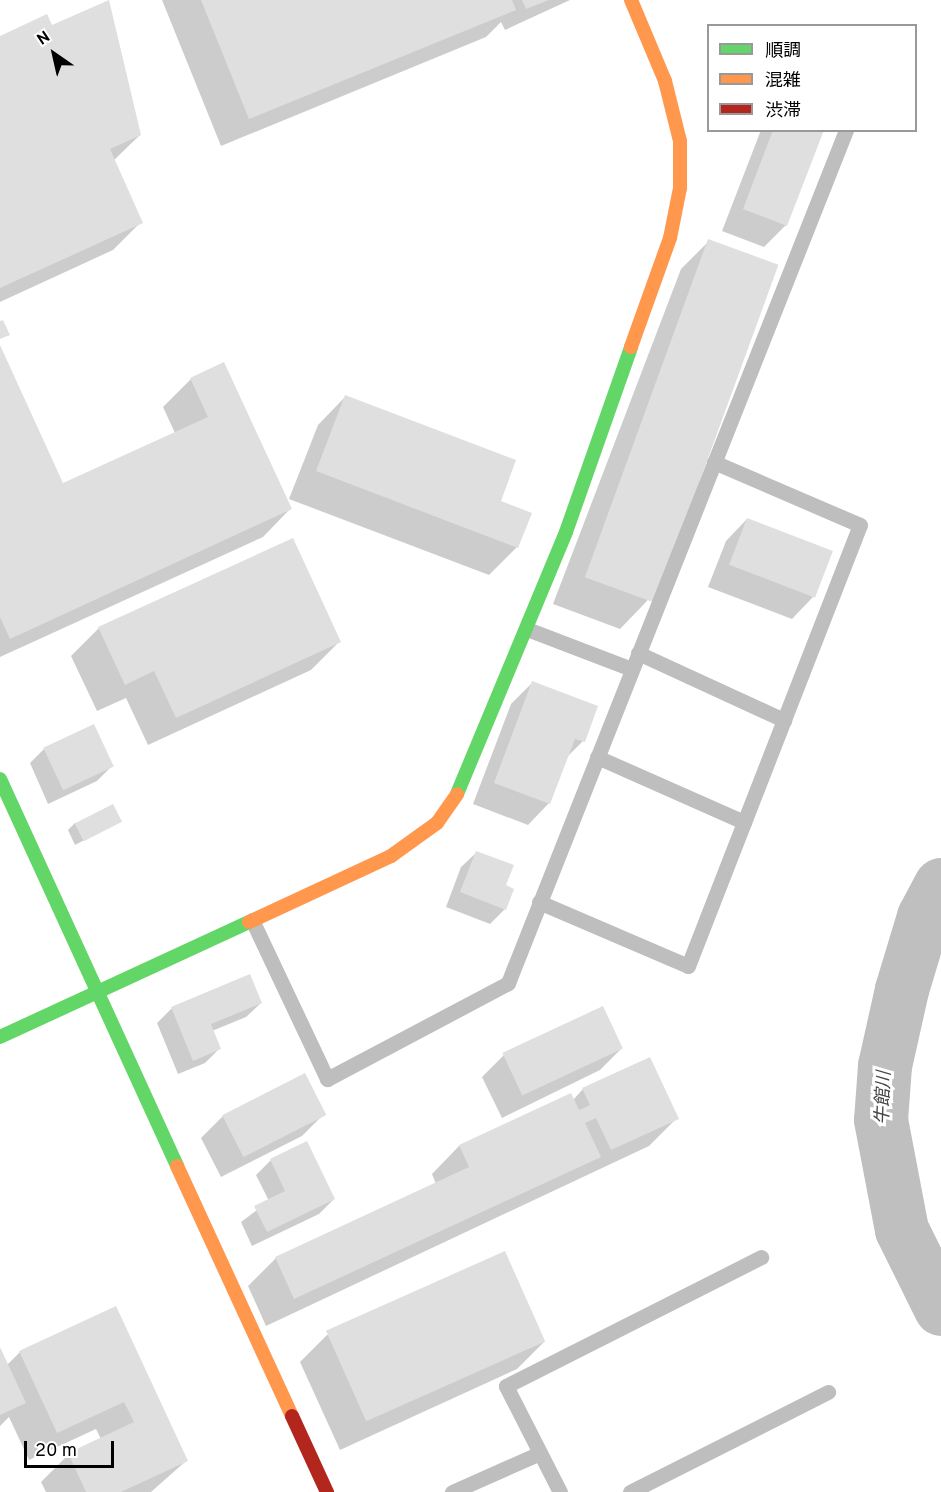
<!DOCTYPE html>
<meta charset="utf-8">
<style>
body{margin:0}
#map{position:relative;width:941px;height:1492px;overflow:hidden;background:#fff;font-family:Overpass,"Noto Sans JP",sans-serif}
div>[style]{position:absolute}
[style*='--x']{left:calc(var(--x)*1px);top:calc(var(--y)*1px);width:calc(var(--w)*1px);rotate:calc(var(--a)*1deg)}
.shadow>*{inset:0;background:#0003}
.river>*{height:54px;margin:-27px;padding:0 27px;transform-origin:27px;border-radius:27px;background:#bfbfbf}
.building>*{inset:0;background:#dfdfdf;transform-origin:0 0}
.lane>*{height:15px;margin:-7.5px;padding:0 7.5px;transform-origin:7.5px;border-radius:7.5px;background:#bebebe}
.fast>*{height:14px;margin:-7px;padding:0 7px;transform-origin:7px;border-radius:7px;background:#63d668}
.slow>*{height:14px;margin:-7px;padding:0 7px;transform-origin:7px;border-radius:7px;background:#ff974d}
.jam>*{height:14px;margin:-7px;padding:0 7px;transform-origin:7px;border-radius:7px;background:#b3261e}
span{translate:-50% -50%;white-space:nowrap;text-align:center;line-height:1.15;-webkit-text-stroke:6px #fff;paint-order:stroke}
.water-label{font-size:18px;color:#444;font-style:italic}
.legend{position:absolute;left:707px;top:24px;width:210px;height:108px;box-sizing:border-box;background:#fff;border:2px solid #999;margin:0;padding:8px 10px;list-style:none;font-size:18px;color:#000}
.legend li{display:flex;align-items:center;gap:12px;height:30px}
.legend b{width:30px;border:2px solid #999}
.north{position:absolute;left:24px;top:24px;width:60px;height:60px;-webkit-text-stroke:4px #fff;paint-order:stroke;rotate:326deg;font-size:16px;font-weight:700;line-height:24px;text-align:center;color:#000}
.north::after{content:'';display:block;margin:auto;width:21px;height:27px;background:#000;clip-path:polygon(50% 0,100% 100%,50% 72%,0 100%)}
.scale{position:absolute;left:24px;top:1441px;width:90px;height:27px;box-sizing:border-box;border:3px solid #000;border-top:0;padding-left:8px;font-size:18px;line-height:21px;white-space:nowrap;color:#000;-webkit-text-stroke:4px #fff;paint-order:stroke}
</style>
<div id="map">
<div class="shadow">
<i style="clip-path:polygon(162px 0,570px 0,505px 30px,501px 22px,486px 37px,221px 146px)"></i>
<i style="clip-path:polygon(52px 27px,140px 135px,113px 161px,141px 222px,113px 250px,0 302px,0 37px)"></i>
<i style="clip-path:polygon(761px 130px,822px 130px,786px 225px,764px 247px,722px 231px)"></i>
<i style="clip-path:polygon(709px 241px,647px 601px,620px 629px,553px 604px,681px 269px)"></i>
<i style="clip-path:polygon(0 348px,63px 485px,175px 433px,163px 407px,191px 379px,290px 509px,263px 537px,0 657px)"></i>
<i style="clip-path:polygon(345px 397px,499px 502px,517px 547px,489px 575px,289px 499px,318px 425px)"></i>
<i style="clip-path:polygon(747px 519px,813px 597px,792px 619px,708px 587px,726px 541px)"></i>
<i style="clip-path:polygon(99px 628px,339px 642px,311px 670px,148px 745px,126px 698px,97px 711px,71px 656px)"></i>
<i style="clip-path:polygon(533px 682px,583px 741px,566px 758px,549px 803px,528px 825px,473px 804px,511px 704px)"></i>
<i style="clip-path:polygon(44px 749px,112px 766px,97px 781px,48px 804px,30px 763px)"></i>
<i style="clip-path:polygon(120px 821px,75px 845px,68px 830px,75px 823px)"></i>
<i style="clip-path:polygon(476px 853px,504px 886px,505px 909px,490px 924px,446px 907px,461px 867px)"></i>
<i style="clip-path:polygon(261px 1003px,246px 1017px,212px 1031px,220px 1048px,205px 1063px,178px 1074px,157px 1023px,172px 1008px)"></i>
<i style="clip-path:polygon(621px 1049px,600px 1070px,502px 1118px,482px 1077px,504px 1055px)"></i>
<i style="clip-path:polygon(583px 1089px,677px 1118px,649px 1146px,266px 1326px,248px 1286px,276px 1258px,436px 1184px,432px 1174px,459px 1146px,571px 1095px,573px 1100px)"></i>
<i style="clip-path:polygon(324px 1114px,302px 1136px,221px 1177px,201px 1138px,223px 1116px)"></i>
<i style="clip-path:polygon(271px 1160px,334px 1199px,319px 1214px,252px 1246px,241px 1222px,269px 1201px,256px 1175px)"></i>
<i style="clip-path:polygon(115px 1308px,186px 1461px,151px 1492px,46px 1492px,41px 1482px,69px 1454px,101px 1439px,96px 1429px,29px 1460px,9px 1417px,0 1426px,0 1351px,7px 1365px,20px 1352px)"></i>
<i style="clip-path:polygon(327px 1335px,545px 1341px,517px 1369px,340px 1450px,300px 1362px)"></i>
</div>
<div class="river">
<i style="--x:941;--y:885;--w:36;--a:118"></i>
<i style="--x:924;--y:917;--w:76;--a:106.8"></i>
<i style="--x:902;--y:990;--w:78;--a:102.6"></i>
<i style="--x:885;--y:1066;--w:54;--a:94.2"></i>
<i style="--x:881;--y:1120;--w:112;--a:79.2"></i>
<i style="--x:902;--y:1230;--w:88;--a:63.7"></i>
</div>
<div class="building">
<i style="clip-path:polygon(109px 0,141px 135px,110px 149px,143px 223px,0 288px,0 36px,47px 14px,52px 25px)"></i>
<i style="clip-path:polygon(201px 0,512px 0,516px 10px,249px 119px)"></i>
<i style="clip-path:polygon(522px 0,549px 0,526px 9px)"></i>
<i style="clip-path:polygon(773px 130px,824px 130px,787px 226px,743px 209px)"></i>
<i style="left:708px;top:239px;width:75px;height:360px;rotate:20deg"></i>
<i style="clip-path:polygon(3px 320px,10px 335px,0 339px,0 321px)"></i>
<i style="clip-path:polygon(0 345px,63px 483px,208px 417px,190px 378px,224px 362px,292px 509px,10px 639px,0 617px)"></i>
<i style="clip-path:polygon(345px 395px,516px 460px,501px 501px,532px 513px,518px 548px,316px 471px)"></i>
<i style="left:747px;top:518px;width:92px;height:50px;rotate:21deg"></i>
<i style="clip-path:polygon(293px 538px,341px 642px,176px 718px,154px 671px,125px 685px,98px 627px)"></i>
<i style="clip-path:polygon(532px 681px,598px 706px,585px 742px,575px 739px,550px 804px,494px 783px)"></i>
<i style="left:94px;top:724px;width:47px;height:56px;rotate:65deg"></i>
<i style="left:113px;top:804px;width:20px;height:43px;rotate:63deg"></i>
<i style="clip-path:polygon(476px 851px,514px 865px,506px 885px,514px 889px,506px 910px,460px 892px)"></i>
<i style="clip-path:polygon(250px 974px,262px 1003px,211px 1024px,221px 1049px,193px 1061px,171px 1007px)"></i>
<i style="left:603px;top:1006px;width:47px;height:111px;rotate:65deg"></i>
<i style="clip-path:polygon(650px 1057px,679px 1119px,611px 1150px,596px 1118px,585px 1123px,601px 1157px,294px 1299px,275px 1257px,469px 1167px,459px 1145px,571px 1093px,579px 1110px,590px 1105px,582px 1088px)"></i>
<i style="left:305px;top:1073px;width:47px;height:93px;rotate:63deg"></i>
<i style="clip-path:polygon(307px 1141px,335px 1199px,267px 1232px,254px 1206px,285px 1191px,270px 1159px)"></i>
<i style="left:505px;top:1251px;width:99px;height:196px;rotate:66deg"></i>
<i style="clip-path:polygon(116px 1306px,188px 1461px,121px 1492px,86px 1492px,68px 1453px,134px 1422px,124px 1402px,57px 1433px,19px 1351px)"></i>
<i style="clip-path:polygon(0 1347px,26px 1403px,0 1415px)"></i>
</div>
<div class="lane">
<i style="--x:527;--y:629;--w:112;--a:20.9"></i>
<i style="--x:638;--y:653;--w:161;--a:24.7"></i>
<i style="--x:597;--y:757;--w:161;--a:23.9"></i>
<i style="--x:539;--y:902;--w:162;--a:23.2"></i>
<i style="--x:688;--y:966;--w:473;--a:-68.7"></i>
<i style="--x:860;--y:525;--w:159;--a:-156.7"></i>
<i style="--x:252;--y:920;--w:176;--a:64.7"></i>
<i style="--x:327;--y:1079;--w:205;--a:-27.9"></i>
<i style="--x:508;--y:983;--w:918;--a:-68.38"></i>
<i style="--x:452;--y:1492;--w:96;--a:-23.9"></i>
<i style="--x:560;--y:1492;--w:119;--a:-117"></i>
<i style="--x:506;--y:1386;--w:286;--a:-26.8"></i>
<i style="--x:630;--y:1492;--w:222;--a:-26.8"></i>
</div>
<div class="fast">
<i style="--x:0;--y:779;--w:426;--a:65.4"></i>
<i style="--x:457;--y:794;--w:284;--a:-67.4"></i>
<i style="--x:566;--y:532;--w:196;--a:-70.6"></i>
<i style="--x:0;--y:1037;--w:274;--a:-24.8"></i>
</div>
<div class="slow">
<i style="--x:631;--y:0;--w:88;--a:67.2"></i>
<i style="--x:665;--y:81;--w:62;--a:76"></i>
<i style="--x:680;--y:141;--w:47;--a:90"></i>
<i style="--x:680;--y:188;--w:51;--a:101.3"></i>
<i style="--x:670;--y:238;--w:116;--a:109.7"></i>
<i style="--x:249;--y:922;--w:157;--a:-24.9"></i>
<i style="--x:391;--y:856;--w:57;--a:-35.7"></i>
<i style="--x:437;--y:823;--w:35;--a:-55"></i>
<i style="--x:177;--y:1166;--w:275;--a:65.3"></i>
</div>
<div class="jam">
<i style="--x:292;--y:1416;--w:84;--a:65.3"></i>
</div>
<div class="water-label">
<span style="left:885px;top:1098px;rotate:-88deg">牛館川</span>
</div>
<ul class="legend">
<li><b style="height:8px;background:#63d668"></b>順調</li>
<li><b style="height:8px;background:#ff974d"></b>混雑</li>
<li><b style="height:8px;background:#b3261e"></b>渋滞</li>
</ul>
<div class="north">N</div>
<div class="scale">20 m</div>
</div>
